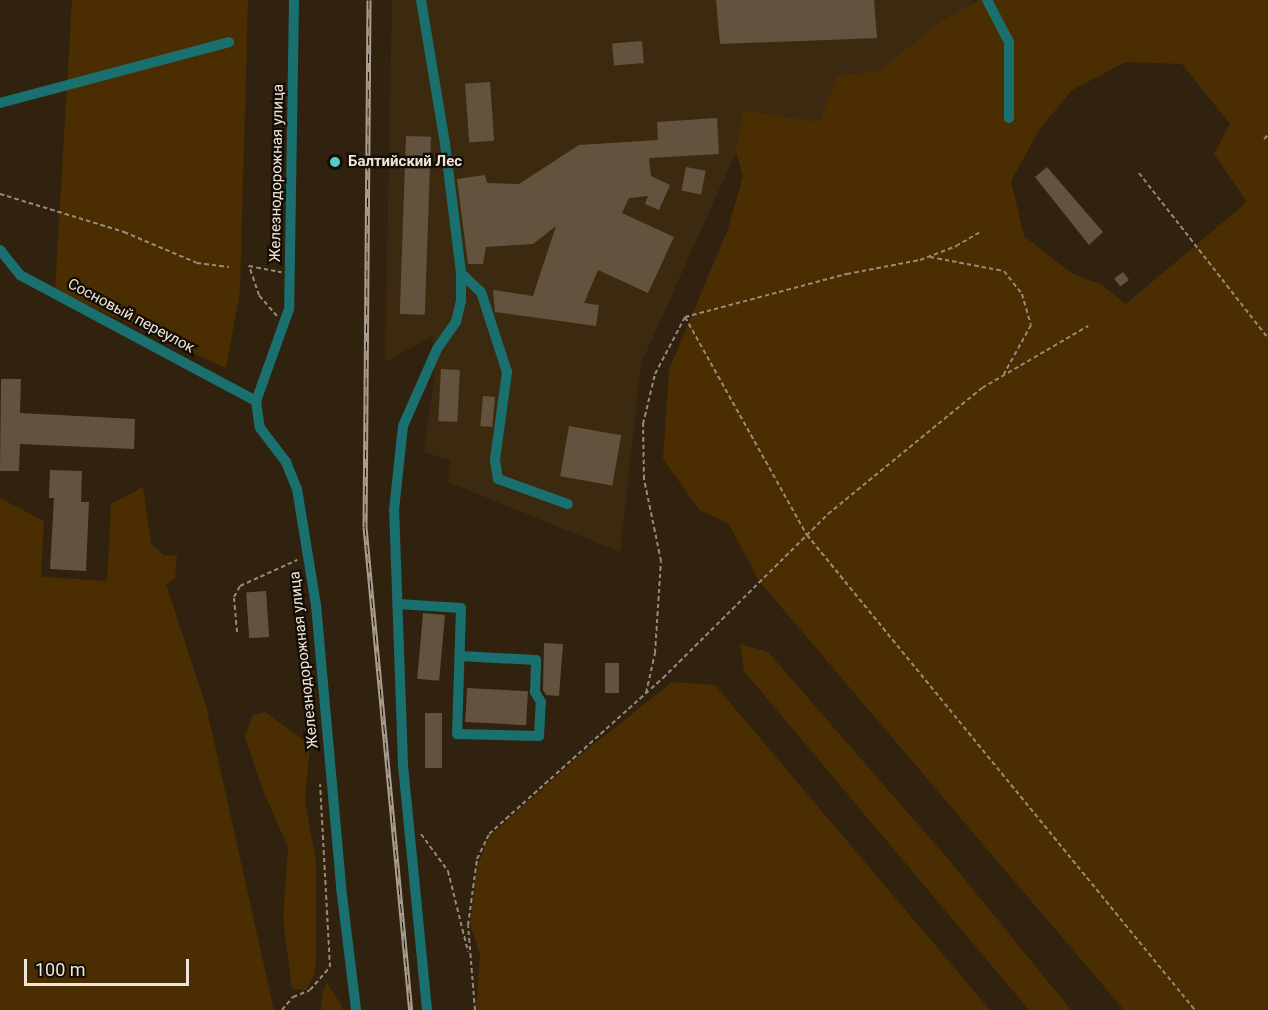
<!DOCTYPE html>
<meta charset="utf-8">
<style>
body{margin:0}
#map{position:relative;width:1268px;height:1010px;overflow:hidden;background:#30220f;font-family:Roboto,sans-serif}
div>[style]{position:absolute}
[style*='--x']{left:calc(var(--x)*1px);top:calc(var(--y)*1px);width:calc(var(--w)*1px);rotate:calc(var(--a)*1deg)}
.built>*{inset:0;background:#3c2a10}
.green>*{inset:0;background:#4a2e02}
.building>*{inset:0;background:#63533e;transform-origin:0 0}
.path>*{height:2px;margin-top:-1px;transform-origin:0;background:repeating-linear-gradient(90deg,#968a7b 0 4.5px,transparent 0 7.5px)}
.minor>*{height:10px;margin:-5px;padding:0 5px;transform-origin:5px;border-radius:5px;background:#1a706e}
.rail>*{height:5px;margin-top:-2.5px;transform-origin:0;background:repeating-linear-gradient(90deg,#130d05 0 9px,#a99e90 0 18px);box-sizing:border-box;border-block:2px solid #a99e90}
.dots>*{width:16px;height:16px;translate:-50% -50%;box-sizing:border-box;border:3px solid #130d05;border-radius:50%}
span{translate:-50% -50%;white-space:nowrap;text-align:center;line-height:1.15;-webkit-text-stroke:4.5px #130d05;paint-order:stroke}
.poi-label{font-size:15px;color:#efe5da;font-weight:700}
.left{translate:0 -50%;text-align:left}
.street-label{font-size:15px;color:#efe5da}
.scale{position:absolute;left:24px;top:959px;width:165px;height:27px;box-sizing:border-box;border:3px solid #efe5da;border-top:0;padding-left:8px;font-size:18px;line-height:21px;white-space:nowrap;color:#efe5da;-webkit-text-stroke:4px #130d05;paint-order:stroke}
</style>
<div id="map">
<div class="built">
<i style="clip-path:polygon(392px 0,971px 0,990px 23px,864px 105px,736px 152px,641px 364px,620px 552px,448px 482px,450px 460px,424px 452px,434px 378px,433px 336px,385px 362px)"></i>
</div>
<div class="green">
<i style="clip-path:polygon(72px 0,248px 0,240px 291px,226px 368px,55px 290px)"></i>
<i style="clip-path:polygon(evenodd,979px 0,1268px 0,1268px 1010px,1124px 1010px,759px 581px,729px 524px,699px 509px,663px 459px,669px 370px,728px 229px,743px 176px,736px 152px,743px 111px,819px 122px,838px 76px,879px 71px,940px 22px,979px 0,1126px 62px,1182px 64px,1230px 124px,1214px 154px,1247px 202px,1126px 304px,1102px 285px,1071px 273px,1024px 236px,1011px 181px,1039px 130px,1072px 90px,1126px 62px)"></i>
<i style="clip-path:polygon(143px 487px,151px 544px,165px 556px,177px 555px,175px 579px,166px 584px,206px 706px,274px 1010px,0 1010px,0 498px,44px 521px,41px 577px,107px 581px,111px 504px)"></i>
<i style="clip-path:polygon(740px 644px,768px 652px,949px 860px,1071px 1010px,1029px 1010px,744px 671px)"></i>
<i style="clip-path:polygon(672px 682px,715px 685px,990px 1010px,476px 1010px,480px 955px,470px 924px,478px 864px,490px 836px,578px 757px)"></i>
<i style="clip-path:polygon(265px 712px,310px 745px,305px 800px,316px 862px,316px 956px,315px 973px,306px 990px,292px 989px,283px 919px,288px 847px,262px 788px,245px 737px,253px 715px)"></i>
<i style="clip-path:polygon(327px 983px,342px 1006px,343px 1010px,321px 1010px,323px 991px)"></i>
</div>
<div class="building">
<i style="clip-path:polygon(716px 0,874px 0,877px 38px,720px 44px)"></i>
<i style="left:642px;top:41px;width:22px;height:30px;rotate:85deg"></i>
<i style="left:490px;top:82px;width:59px;height:25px;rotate:86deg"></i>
<i style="clip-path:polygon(717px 118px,719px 154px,649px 158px,651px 176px,670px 185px,659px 210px,645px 204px,648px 196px,629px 198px,622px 213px,674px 237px,648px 293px,598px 270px,584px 303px,599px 305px,596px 326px,495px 312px,493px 290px,533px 296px,556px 226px,533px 244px,486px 247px,483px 264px,468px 264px,457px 179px,485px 175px,487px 183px,519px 184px,579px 145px,658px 140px,657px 122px)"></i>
<i style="left:406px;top:136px;width:25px;height:178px;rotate:2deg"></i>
<i style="left:686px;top:167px;width:20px;height:24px;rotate:11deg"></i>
<i style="clip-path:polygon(1047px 167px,1103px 232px,1089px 245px,1035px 177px)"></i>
<i style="left:1123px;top:272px;width:10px;height:11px;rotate:53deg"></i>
<i style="left:441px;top:369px;width:19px;height:52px;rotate:3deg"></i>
<i style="clip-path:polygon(1px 379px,21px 379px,20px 413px,135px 419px,134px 449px,20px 444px,19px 471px,0 471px)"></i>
<i style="left:483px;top:396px;width:12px;height:30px;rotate:5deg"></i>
<i style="left:569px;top:426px;width:53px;height:51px;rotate:10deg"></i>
<i style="clip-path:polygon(50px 470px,82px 471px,81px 502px,89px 502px,86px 571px,50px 569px,54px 498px,49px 498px)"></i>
<i style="left:266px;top:591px;width:46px;height:20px;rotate:86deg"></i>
<i style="left:423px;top:613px;width:22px;height:66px;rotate:5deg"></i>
<i style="clip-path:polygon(544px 643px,563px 644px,559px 696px,546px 695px,543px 690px)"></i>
<i style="left:605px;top:663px;width:14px;height:30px"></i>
<i style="left:467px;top:688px;width:61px;height:34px;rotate:3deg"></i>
<i style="left:425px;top:713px;width:17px;height:55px"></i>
</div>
<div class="path">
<i style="--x:1264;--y:139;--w:6;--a:-45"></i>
<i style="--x:1139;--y:173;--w:209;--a:52"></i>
<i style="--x:0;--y:194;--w:130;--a:17"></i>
<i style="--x:124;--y:232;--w:79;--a:23"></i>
<i style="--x:197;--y:263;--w:32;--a:7"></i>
<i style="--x:930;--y:257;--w:75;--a:10.7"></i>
<i style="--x:1004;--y:271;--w:29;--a:52"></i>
<i style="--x:1022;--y:294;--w:32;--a:74"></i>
<i style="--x:1031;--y:325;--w:56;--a:118.9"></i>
<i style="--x:277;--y:316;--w:28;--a:-131"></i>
<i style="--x:259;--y:295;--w:31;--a:-109"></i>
<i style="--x:249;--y:266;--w:33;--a:11"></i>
<i style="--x:685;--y:317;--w:250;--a:60.8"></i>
<i style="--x:807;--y:535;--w:613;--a:50.76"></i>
<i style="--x:237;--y:632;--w:35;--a:-95"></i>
<i style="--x:234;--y:597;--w:13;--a:-61"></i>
<i style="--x:240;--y:586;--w:63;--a:-24.5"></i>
<i style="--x:646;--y:693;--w:41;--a:-77.3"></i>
<i style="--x:655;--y:653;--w:92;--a:-86.3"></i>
<i style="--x:661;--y:561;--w:84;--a:-101.7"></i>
<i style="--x:644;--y:479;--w:55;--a:-91"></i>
<i style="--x:643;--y:424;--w:51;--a:-76.5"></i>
<i style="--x:655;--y:374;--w:64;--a:-62.2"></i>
<i style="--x:685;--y:317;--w:168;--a:-14.9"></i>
<i style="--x:847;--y:274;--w:74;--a:-10.9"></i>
<i style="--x:920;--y:260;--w:39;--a:-21"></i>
<i style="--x:956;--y:246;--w:30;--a:-30"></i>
<i style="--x:421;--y:834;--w:46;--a:53.9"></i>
<i style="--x:448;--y:871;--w:83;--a:76.1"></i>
<i style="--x:282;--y:1010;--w:17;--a:-50"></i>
<i style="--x:293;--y:997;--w:18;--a:-22"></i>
<i style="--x:310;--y:990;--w:30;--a:-49"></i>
<i style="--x:330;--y:967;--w:183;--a:-93.1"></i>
<i style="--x:475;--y:1010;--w:85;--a:-94.7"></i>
<i style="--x:468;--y:925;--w:67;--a:-82.2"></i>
<i style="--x:477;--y:859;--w:28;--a:-64"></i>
<i style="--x:489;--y:834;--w:234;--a:-41.9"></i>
<i style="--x:663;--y:678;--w:233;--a:-44.8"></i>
<i style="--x:828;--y:514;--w:199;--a:-39.3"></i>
<i style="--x:982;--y:388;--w:123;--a:-30.3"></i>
</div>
<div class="minor">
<i style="--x:294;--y:0;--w:309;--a:90.9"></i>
<i style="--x:289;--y:309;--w:98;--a:109.7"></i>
<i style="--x:256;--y:401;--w:27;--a:82"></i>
<i style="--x:260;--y:428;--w:43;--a:52.6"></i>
<i style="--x:286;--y:462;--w:29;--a:68"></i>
<i style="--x:297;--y:489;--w:118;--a:80.7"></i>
<i style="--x:316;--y:605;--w:283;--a:84.9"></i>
<i style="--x:341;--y:887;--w:124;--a:83"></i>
<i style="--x:421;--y:0;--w:146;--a:80.5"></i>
<i style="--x:445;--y:144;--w:130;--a:82.9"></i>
<i style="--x:461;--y:273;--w:28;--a:44"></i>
<i style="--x:481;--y:292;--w:84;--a:72"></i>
<i style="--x:507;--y:372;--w:89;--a:97.8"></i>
<i style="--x:495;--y:460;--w:19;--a:81"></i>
<i style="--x:498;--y:479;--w:74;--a:19.7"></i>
<i style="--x:987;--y:0;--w:47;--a:62.4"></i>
<i style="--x:1009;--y:42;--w:76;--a:90"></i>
<i style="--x:0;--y:103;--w:237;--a:-14.9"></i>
<i style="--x:0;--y:250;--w:32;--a:51"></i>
<i style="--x:20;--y:275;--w:268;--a:28.1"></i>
<i style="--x:398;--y:604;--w:63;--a:3.6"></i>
<i style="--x:461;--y:608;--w:126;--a:91.8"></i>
<i style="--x:457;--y:734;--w:82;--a:1.4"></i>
<i style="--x:539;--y:736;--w:34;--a:-87"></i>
<i style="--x:541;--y:702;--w:12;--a:-121"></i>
<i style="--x:535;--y:692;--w:32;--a:-88"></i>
<i style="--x:536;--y:660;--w:76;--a:-177"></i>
<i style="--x:427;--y:1010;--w:247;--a:-95.6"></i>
<i style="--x:403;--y:764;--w:254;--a:-92"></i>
<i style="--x:394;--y:510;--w:84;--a:-83.9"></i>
<i style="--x:403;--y:426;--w:84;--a:-66.2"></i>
<i style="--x:437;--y:349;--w:33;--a:-55"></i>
<i style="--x:456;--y:322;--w:22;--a:-77"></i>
<i style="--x:461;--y:301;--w:28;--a:-90"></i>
</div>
<div class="rail">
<i style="--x:369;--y:0;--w:527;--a:90.43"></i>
<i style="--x:365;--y:527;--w:485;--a:84.6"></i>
</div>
<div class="dots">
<i style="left:335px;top:162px;background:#53cdca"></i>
</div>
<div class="poi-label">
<span class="left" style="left:348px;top:162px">Балтийский Лес</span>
</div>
<div class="street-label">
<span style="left:277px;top:173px;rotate:-89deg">Железнодорожная улица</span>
<span style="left:131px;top:316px;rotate:28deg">Сосновый переулок</span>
<span style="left:304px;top:660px;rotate:-96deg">Железнодорожная улица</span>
</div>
<div class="scale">100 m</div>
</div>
